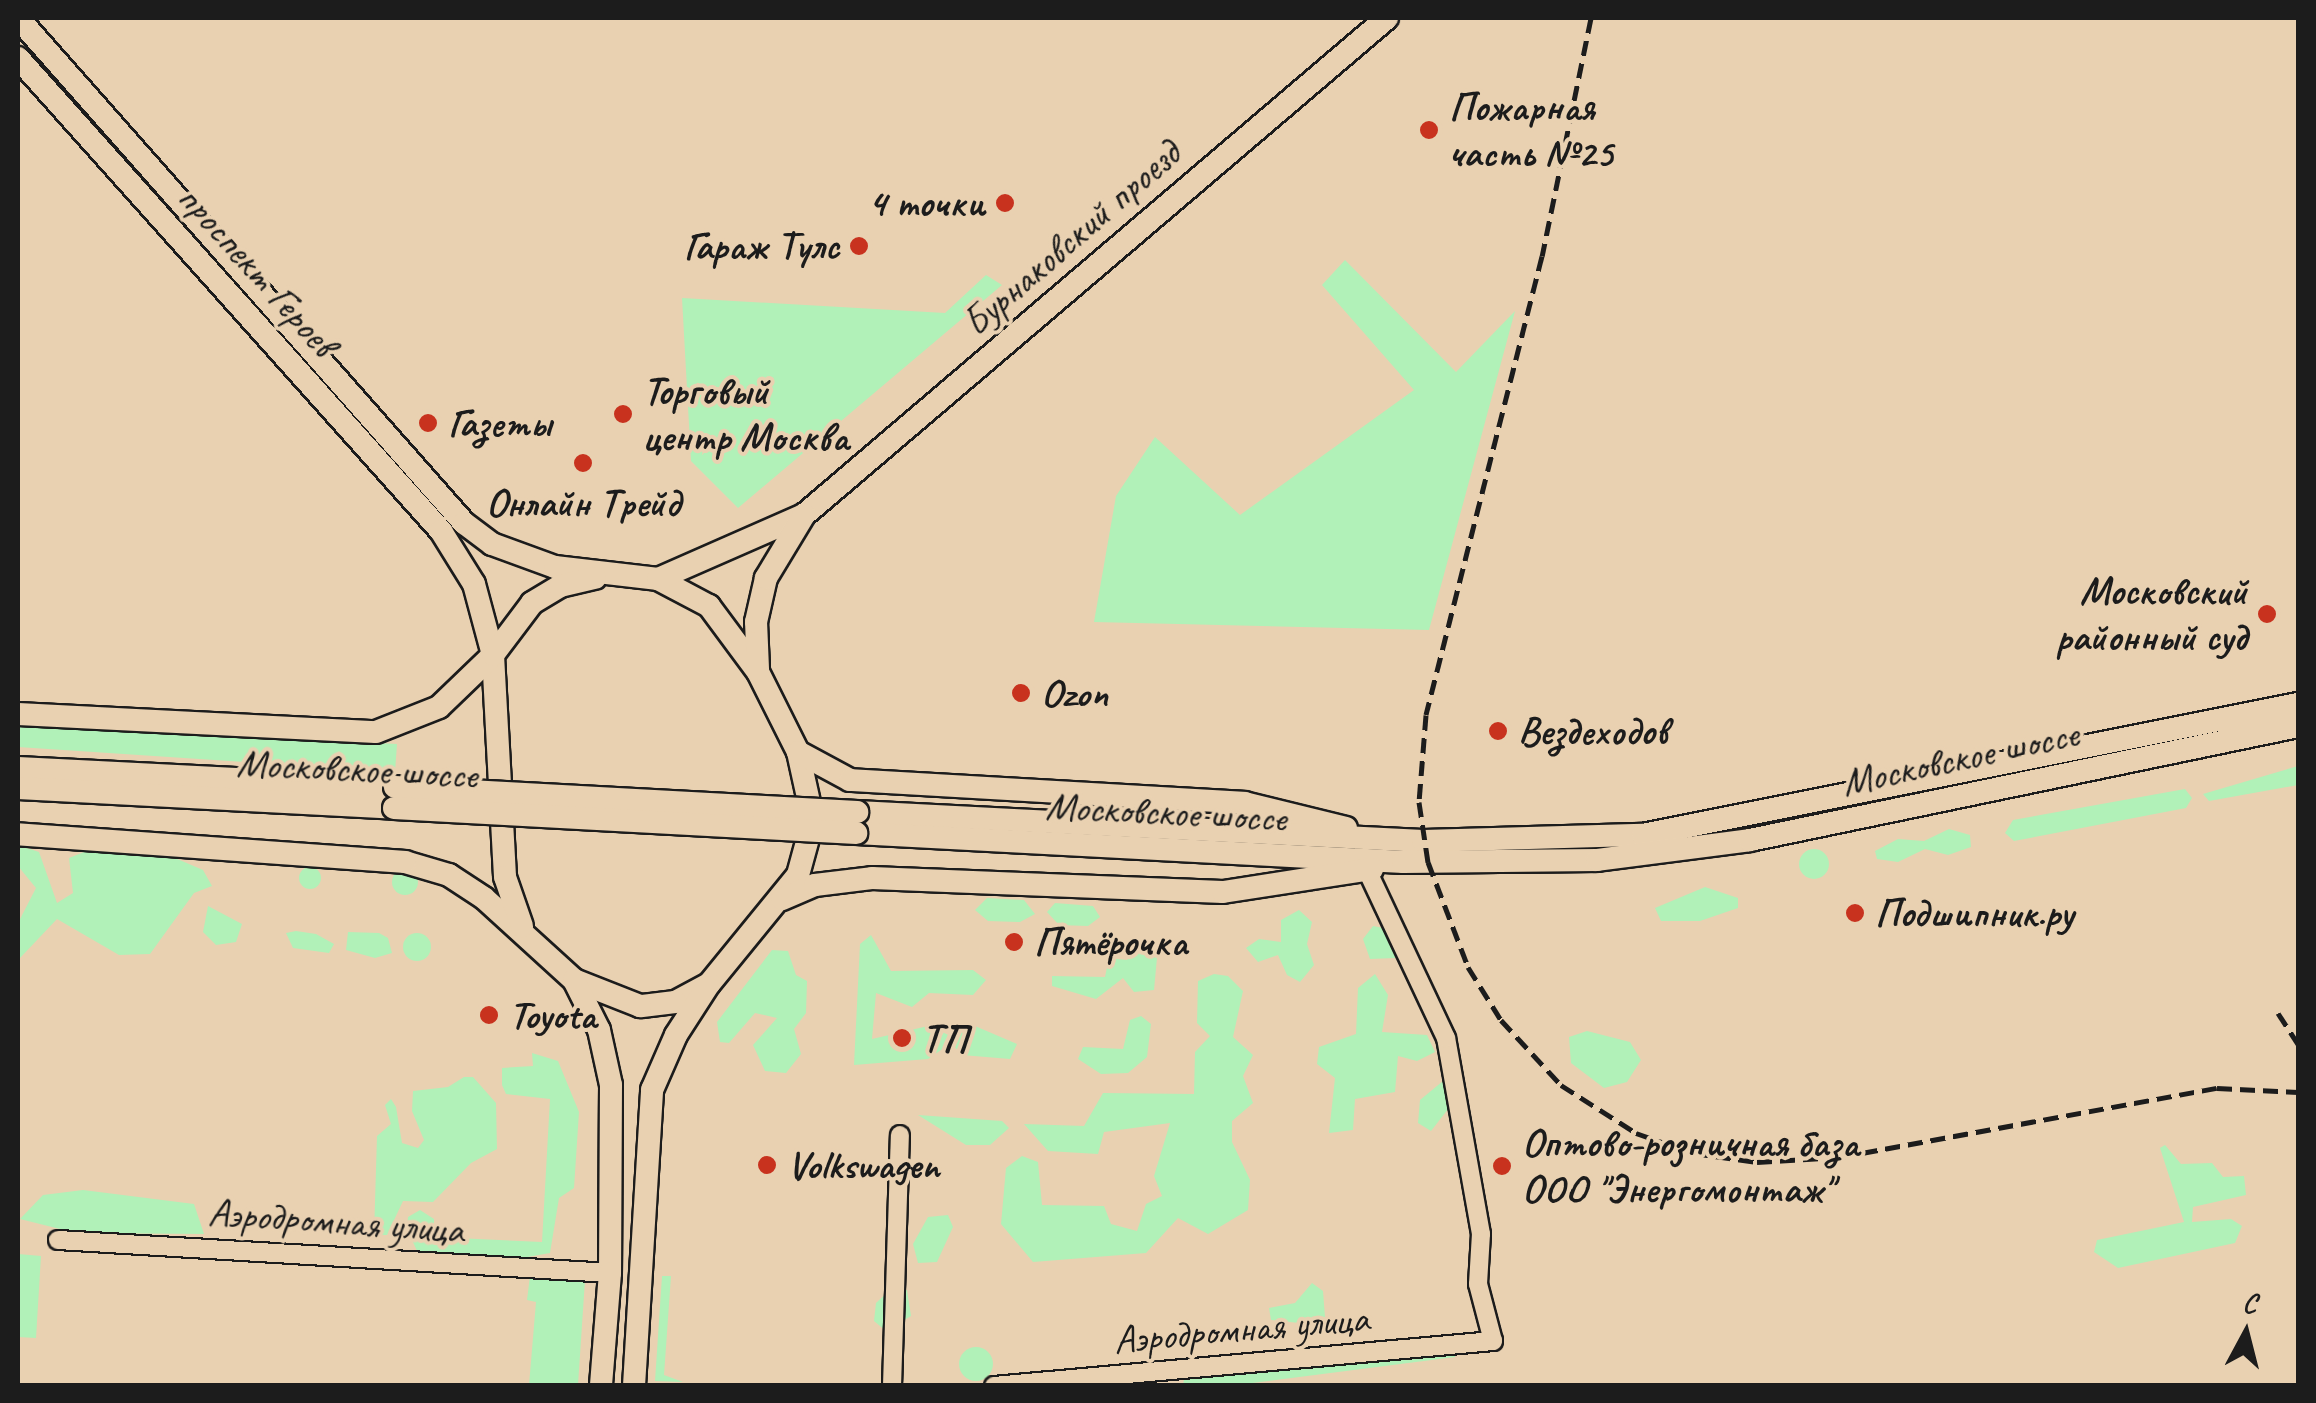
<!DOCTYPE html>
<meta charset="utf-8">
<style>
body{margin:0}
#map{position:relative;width:2316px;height:1403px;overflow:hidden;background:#e9d1b1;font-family:Caveat,sans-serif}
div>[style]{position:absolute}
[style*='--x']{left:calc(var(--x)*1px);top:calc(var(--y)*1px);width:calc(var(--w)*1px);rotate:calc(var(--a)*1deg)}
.green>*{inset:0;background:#b1f1b8}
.round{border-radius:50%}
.roads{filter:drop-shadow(2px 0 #1c1c1c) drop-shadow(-2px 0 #1c1c1c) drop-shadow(0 2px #1c1c1c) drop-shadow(0 -2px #1c1c1c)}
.minor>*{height:18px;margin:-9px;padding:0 9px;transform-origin:9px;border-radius:9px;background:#e9d1b1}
.major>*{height:22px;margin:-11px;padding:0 11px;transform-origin:11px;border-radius:11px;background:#e9d1b1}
.rail>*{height:5px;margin-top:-2.5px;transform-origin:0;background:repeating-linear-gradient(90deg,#1c1c1c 0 15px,transparent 0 23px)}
.bridges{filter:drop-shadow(2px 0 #1c1c1c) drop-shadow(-2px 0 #1c1c1c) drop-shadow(0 2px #1c1c1c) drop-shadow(0 -2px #1c1c1c)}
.major-bridge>*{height:22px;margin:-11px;padding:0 11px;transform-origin:11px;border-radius:11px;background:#e9d1b1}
.dots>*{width:28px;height:28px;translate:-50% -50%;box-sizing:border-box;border:5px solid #e9d1b1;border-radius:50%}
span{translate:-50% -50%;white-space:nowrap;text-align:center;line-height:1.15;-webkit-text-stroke:8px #e9d1b1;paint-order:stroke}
.poi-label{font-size:40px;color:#1c1c1c;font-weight:700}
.left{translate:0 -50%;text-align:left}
.right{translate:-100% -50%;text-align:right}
.street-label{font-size:40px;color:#1c1c1c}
.frame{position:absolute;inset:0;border:20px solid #1c1c1c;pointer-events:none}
.north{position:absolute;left:2196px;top:1283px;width:100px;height:100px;-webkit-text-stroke:8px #e9d1b1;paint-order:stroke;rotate:7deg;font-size:28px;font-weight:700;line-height:40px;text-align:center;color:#1c1c1c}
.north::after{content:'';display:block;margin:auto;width:35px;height:45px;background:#1c1c1c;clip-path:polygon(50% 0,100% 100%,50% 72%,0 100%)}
</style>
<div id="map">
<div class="green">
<i style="clip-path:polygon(1345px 260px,1456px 372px,1515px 311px,1429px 630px,1094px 622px,1116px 496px,1155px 437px,1240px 515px,1414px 390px,1322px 285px)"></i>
<i style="clip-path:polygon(986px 275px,1002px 285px,738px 508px,691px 461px,682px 298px,945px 313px)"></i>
<i style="clip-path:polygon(18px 725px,397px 744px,395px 772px,18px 747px)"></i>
<i style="clip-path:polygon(2298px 766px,2298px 785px,2209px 801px,2203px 794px)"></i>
<i style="clip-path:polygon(2185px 789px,2192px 798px,2186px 808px,2014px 841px,2005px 833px,2013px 820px)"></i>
<i style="clip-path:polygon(1949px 829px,1970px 835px,1971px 847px,1948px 855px,1925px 849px,1898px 862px,1877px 859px,1875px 851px,1898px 839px,1924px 841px)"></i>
<i style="clip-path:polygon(18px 845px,39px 852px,57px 903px,73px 893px,69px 858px,94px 848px,175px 858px,203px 870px,212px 886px,194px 893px,150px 954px,119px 955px,57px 919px,20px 958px,18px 923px,36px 888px,18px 866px)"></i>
<i class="round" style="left:1799px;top:849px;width:30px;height:30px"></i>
<i class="round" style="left:299px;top:867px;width:22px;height:22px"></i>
<i class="round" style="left:392px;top:869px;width:26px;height:26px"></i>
<i style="clip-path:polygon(1705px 887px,1738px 898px,1738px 908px,1700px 921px,1661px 921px,1655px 908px)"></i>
<i style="clip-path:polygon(987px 898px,1024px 900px,1035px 914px,1020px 922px,988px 921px,975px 910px)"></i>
<i style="clip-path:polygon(1055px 903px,1093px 906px,1100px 917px,1088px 926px,1059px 925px,1047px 912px)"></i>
<i style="clip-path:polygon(208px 906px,242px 924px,236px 942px,216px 945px,203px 932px)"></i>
<i style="clip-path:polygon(1299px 910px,1312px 922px,1307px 944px,1314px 965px,1300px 982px,1287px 975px,1278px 955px,1258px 962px,1246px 948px,1259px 939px,1281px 942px,1281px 920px)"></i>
<i style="clip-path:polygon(1373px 926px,1393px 930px,1400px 943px,1395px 958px,1370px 959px,1363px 939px)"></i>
<i style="clip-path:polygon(296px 931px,316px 934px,334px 944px,329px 953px,293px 948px,286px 933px)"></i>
<i style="clip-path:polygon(348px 932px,379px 933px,388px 938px,392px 953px,375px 958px,346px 950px)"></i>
<i class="round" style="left:403px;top:933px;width:28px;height:28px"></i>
<i style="clip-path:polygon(871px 935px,891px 971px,973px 970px,986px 980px,973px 995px,929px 993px,912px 1007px,876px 993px,872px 1039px,928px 1026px,951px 1036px,975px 1026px,1017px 1044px,1010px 1059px,962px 1055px,951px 1043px,928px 1059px,854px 1065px,860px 944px)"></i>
<i style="clip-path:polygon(1139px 943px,1158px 947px,1154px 990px,1134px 992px,1123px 978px,1096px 999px,1052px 986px,1052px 976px,1105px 977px,1109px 958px,1127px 960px)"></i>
<i style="clip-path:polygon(772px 950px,788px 951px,796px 975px,807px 981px,806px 1013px,794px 1029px,801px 1054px,786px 1073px,765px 1071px,753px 1045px,777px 1018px,755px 1013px,729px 1043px,720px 1042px,717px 1022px)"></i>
<i style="clip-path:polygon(1214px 974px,1228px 976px,1243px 991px,1233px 1037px,1253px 1055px,1243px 1076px,1253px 1103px,1232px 1121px,1232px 1142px,1250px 1180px,1248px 1210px,1208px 1234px,1178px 1218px,1146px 1253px,1033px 1262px,1001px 1224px,1006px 1168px,1022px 1156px,1038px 1162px,1042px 1205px,1104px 1206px,1111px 1224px,1137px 1231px,1146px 1204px,1162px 1196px,1154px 1176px,1170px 1123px,1104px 1132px,1098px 1154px,1048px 1151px,1024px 1124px,1084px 1126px,1103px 1093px,1194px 1094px,1195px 1052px,1210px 1036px,1197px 1023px,1198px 981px)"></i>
<i style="clip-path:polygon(1375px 974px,1388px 995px,1382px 1032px,1427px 1035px,1435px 1052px,1417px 1061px,1398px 1056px,1395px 1092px,1355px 1099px,1353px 1130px,1329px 1133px,1335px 1078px,1317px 1064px,1319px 1047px,1356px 1034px,1358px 988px)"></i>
<i style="clip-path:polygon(1141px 1016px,1151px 1024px,1147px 1057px,1128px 1073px,1101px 1074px,1078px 1059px,1083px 1047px,1123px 1049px,1130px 1020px)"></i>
<i style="clip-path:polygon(1587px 1031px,1630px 1042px,1641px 1060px,1627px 1082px,1604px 1088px,1571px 1063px,1569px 1037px)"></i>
<i style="clip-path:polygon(532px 1053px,558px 1061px,579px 1112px,574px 1188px,559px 1198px,550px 1253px,499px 1262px,418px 1253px,407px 1229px,408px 1217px,420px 1210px,434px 1219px,434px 1237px,542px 1242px,550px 1099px,506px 1094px,502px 1085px,502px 1068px,533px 1066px)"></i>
<i style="clip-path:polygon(464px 1077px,473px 1077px,496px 1103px,497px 1149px,471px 1163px,433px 1202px,403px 1201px,387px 1235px,374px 1235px,377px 1136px,391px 1124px,385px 1105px,391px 1099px,396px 1107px,402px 1143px,418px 1148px,424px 1140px,412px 1111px,413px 1091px,448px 1087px)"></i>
<i style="clip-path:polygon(1443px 1081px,1452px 1104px,1431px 1131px,1418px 1123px,1420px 1100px)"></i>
<i style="clip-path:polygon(918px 1115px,1002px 1121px,1009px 1128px,990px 1145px,966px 1145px)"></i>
<i style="clip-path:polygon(2165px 1145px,2181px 1164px,2212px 1163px,2223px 1177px,2244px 1176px,2246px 1195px,2193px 1207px,2192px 1222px,2231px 1219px,2242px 1226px,2235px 1243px,2118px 1268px,2094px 1252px,2097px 1240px,2184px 1222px,2160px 1148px)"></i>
<i style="clip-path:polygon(83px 1190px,194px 1204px,204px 1234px,76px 1233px,20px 1219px,43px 1195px)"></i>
<i style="clip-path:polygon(948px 1215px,953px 1227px,937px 1262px,918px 1263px,913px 1244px,928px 1217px)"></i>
<i style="clip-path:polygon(18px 1254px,41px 1256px,36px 1338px,18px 1337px)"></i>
<i style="clip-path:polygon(530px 1276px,585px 1280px,578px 1385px,529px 1385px,536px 1302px,527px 1300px)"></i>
<i style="clip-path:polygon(662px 1276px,671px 1276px,664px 1375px,683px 1382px,655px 1381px)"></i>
<i style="clip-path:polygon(1312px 1283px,1323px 1291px,1325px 1317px,1309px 1324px,1271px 1320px,1269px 1308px,1295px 1303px)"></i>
<i style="clip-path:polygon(892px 1288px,907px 1290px,911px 1316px,886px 1331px,874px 1321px,876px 1303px)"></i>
<i class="round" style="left:959px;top:1347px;width:34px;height:34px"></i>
<i style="clip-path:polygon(1455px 1348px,1455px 1357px,1237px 1385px,1183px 1386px,1184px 1379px)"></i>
</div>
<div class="roads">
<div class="minor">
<i style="--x:58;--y:1240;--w:553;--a:3.42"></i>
<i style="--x:892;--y:1386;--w:251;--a:-88.2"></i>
<i style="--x:994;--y:1386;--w:501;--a:-5.15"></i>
<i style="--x:1493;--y:1341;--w:59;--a:-104.7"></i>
<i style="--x:1478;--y:1284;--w:50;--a:-86.6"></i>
<i style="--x:1481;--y:1234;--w:199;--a:-100.1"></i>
<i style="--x:1446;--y:1038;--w:186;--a:-115.2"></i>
</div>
<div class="major">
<i style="--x:18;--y:18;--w:674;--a:48.55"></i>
<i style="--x:464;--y:523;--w:35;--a:37"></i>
<i style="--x:492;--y:544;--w:67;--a:20.1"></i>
<i style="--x:555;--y:567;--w:104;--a:6.6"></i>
<i style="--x:658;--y:579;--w:58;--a:27.9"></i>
<i style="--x:709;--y:606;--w:82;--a:53.4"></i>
<i style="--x:758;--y:672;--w:89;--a:63.4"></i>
<i style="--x:798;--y:752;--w:70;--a:77.6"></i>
<i style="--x:813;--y:820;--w:57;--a:105.3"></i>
<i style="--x:798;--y:875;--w:141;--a:129.2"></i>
<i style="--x:709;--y:984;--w:38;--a:152"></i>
<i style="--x:675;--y:1002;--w:35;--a:173"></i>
<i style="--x:640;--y:1006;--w:71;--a:-158.5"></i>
<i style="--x:574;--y:980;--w:122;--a:-137.7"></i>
<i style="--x:484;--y:898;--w:42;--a:-146.7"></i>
<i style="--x:449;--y:875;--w:46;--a:-163.5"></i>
<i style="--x:405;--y:862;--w:388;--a:-175.9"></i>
<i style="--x:18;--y:58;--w:635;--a:48.19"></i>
<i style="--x:441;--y:531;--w:62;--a:58.1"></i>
<i style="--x:474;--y:584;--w:73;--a:75"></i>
<i style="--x:493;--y:655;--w:222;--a:86.9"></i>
<i style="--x:505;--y:877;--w:52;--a:70.9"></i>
<i style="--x:658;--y:579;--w:159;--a:-23.7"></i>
<i style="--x:804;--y:515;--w:766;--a:-40.45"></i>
<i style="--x:758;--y:669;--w:47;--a:-92.4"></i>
<i style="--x:756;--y:622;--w:45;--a:-77.2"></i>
<i style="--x:766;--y:578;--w:74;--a:-58.9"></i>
<i style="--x:18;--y:714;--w:358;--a:2.9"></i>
<i style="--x:376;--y:732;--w:68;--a:-21.6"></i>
<i style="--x:439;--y:707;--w:75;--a:-43.9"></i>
<i style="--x:493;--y:655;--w:65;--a:-53.1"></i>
<i style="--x:532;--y:603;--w:33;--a:-31"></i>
<i style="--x:560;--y:586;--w:36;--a:-13"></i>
<i style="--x:798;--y:752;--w:59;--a:28.3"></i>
<i style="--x:850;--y:780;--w:395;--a:3.3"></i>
<i style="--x:1244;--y:803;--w:105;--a:13.8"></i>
<i style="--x:18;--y:768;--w:377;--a:2.9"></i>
<i style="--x:18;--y:788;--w:377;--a:3"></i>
<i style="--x:857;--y:812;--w:567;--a:2.93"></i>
<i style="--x:1423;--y:841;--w:220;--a:-1.6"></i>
<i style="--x:1643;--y:835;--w:668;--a:-11.31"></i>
<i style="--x:856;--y:833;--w:548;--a:3.03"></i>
<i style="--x:1403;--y:862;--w:194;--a:-0.6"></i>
<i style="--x:1597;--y:860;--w:154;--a:-7.4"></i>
<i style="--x:1750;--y:840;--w:560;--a:-11.75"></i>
<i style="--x:782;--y:899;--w:36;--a:-23"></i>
<i style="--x:815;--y:885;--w:57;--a:-7"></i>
<i style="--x:872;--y:878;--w:351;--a:2.3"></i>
<i style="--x:1223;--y:892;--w:151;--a:-8.8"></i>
<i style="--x:574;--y:980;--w:56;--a:63.4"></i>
<i style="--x:599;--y:1030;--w:56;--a:77.7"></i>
<i style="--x:611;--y:1085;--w:188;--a:90.3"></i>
<i style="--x:610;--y:1273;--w:113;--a:94.6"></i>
<i style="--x:634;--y:1386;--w:297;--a:-86.5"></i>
<i style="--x:652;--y:1090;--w:60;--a:-66.4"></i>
<i style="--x:676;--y:1035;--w:57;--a:-57.1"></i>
</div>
</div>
<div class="rail">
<i style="--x:1591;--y:18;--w:243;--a:101.6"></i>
<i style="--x:1542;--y:256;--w:473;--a:104.2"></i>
<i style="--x:1426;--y:715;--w:87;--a:94.6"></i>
<i style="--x:1419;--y:802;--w:61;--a:81.5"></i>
<i style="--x:1428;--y:862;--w:112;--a:69.1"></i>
<i style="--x:1468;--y:967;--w:62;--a:58.1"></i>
<i style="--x:1501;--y:1020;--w:88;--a:47.3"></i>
<i style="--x:1561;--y:1085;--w:89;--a:32.6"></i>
<i style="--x:1636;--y:1133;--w:60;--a:19.3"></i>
<i style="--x:1693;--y:1153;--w:65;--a:8"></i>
<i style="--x:1757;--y:1162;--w:83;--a:-3.4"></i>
<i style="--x:1840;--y:1157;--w:383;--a:-10.4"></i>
<i style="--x:2217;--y:1088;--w:81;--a:2.8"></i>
<i style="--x:2278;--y:1013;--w:37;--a:57"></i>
</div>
<div class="bridges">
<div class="major-bridge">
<i style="--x:395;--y:787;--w:463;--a:3.1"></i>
<i style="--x:394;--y:808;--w:463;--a:3.1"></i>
</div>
</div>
<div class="dots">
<i style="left:1429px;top:130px;background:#c8321e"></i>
<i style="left:1005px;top:203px;background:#c8321e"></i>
<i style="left:859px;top:246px;background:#c8321e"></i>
<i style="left:623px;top:414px;background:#c8321e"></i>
<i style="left:428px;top:423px;background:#c8321e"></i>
<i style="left:583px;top:463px;background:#c8321e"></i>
<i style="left:2267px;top:614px;background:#c8321e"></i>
<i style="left:1021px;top:693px;background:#c8321e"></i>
<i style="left:1498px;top:731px;background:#c8321e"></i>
<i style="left:1855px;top:913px;background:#c8321e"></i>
<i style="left:1014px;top:942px;background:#c8321e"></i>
<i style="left:489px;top:1015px;background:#c8321e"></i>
<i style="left:902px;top:1038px;background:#c8321e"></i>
<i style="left:767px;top:1165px;background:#c8321e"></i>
<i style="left:1502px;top:1166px;background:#c8321e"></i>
</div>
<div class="poi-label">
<span class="left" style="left:1449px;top:130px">Пожарная<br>часть №25</span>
<span class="right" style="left:985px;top:203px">4 точки</span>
<span class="right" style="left:839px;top:246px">Гараж Тулс</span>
<span class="left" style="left:643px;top:414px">Торговый<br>центр Москва</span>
<span class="left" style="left:448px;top:423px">Газеты</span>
<span style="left:583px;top:503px">Онлайн Трейд</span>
<span class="right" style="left:2247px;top:614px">Московский<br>районный суд</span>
<span class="left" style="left:1041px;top:693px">Ozon</span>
<span class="left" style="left:1518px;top:731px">Вездеходов</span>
<span class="left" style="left:1875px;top:913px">Подшипник.ру</span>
<span class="left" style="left:1034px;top:942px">Пятёрочка</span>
<span class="left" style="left:509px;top:1015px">Toyota</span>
<span class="left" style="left:922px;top:1038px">ТП</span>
<span class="left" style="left:1522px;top:1166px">Оптово-розничная база<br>ООО "Энергомонтаж"</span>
<span class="left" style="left:787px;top:1165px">Volkswagen</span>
</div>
<div class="street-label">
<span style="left:1071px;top:238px;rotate:-41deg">Бурнаковский проезд</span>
<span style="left:257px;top:270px;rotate:48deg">проспект Героев</span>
<span style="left:1960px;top:758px;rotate:-12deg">Московское шоссе</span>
<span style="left:357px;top:769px;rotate:3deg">Московское шоссе</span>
<span style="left:1166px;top:812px;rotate:3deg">Московское шоссе</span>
<span style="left:336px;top:1221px;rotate:4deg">Аэродромная улица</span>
<span style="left:1241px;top:1329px;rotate:-5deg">Аэродромная улица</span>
</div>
<div class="frame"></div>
<div class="north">С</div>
</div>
